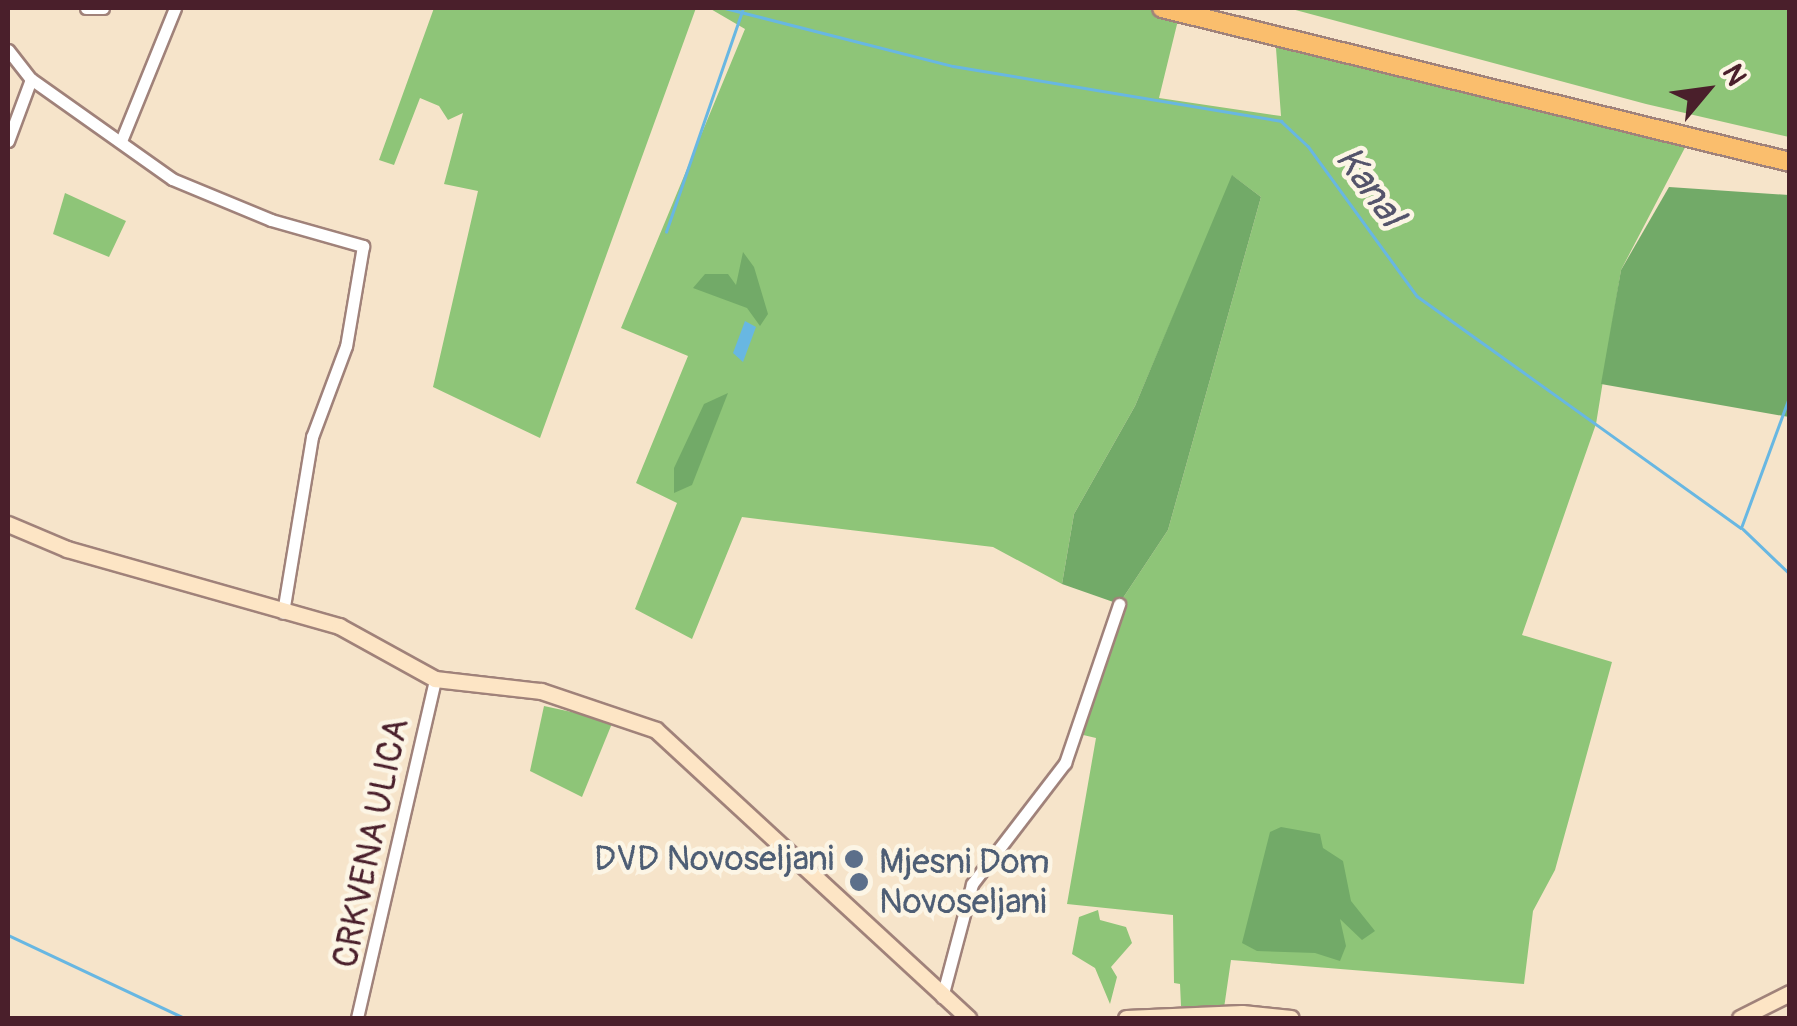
<!DOCTYPE html>
<style>
body{margin:0}
#map{position:relative;width:1797px;height:1026px;overflow:hidden;background:#f6e4ca;font-family:Pangolin,sans-serif}
div>[style]{position:absolute}
[style*='--x']{left:calc(var(--x)*1px);top:calc(var(--y)*1px);width:calc(var(--w)*1px);rotate:calc(var(--a)*1deg)}
.green>*{inset:0;background:#8ec578}
.forest>*{inset:0;background:#72aa68}
.water>*{inset:0;background:#68b7e2}
.stream>*{height:2.5px;margin:-1.25px;padding:0 1.25px;transform-origin:1.25px;border-radius:1.25px;background:#68b7e2}
.roads{filter:drop-shadow(2px 0 #a0827a) drop-shadow(-2px 0 #a0827a) drop-shadow(0 2px #a0827a) drop-shadow(0 -2px #a0827a)}
.street>*{height:11px;margin:-5.5px;padding:0 5.5px;transform-origin:5.5px;border-radius:5.5px;background:#fff}
.secondary>*{height:15px;margin:-7.5px;padding:0 7.5px;transform-origin:7.5px;border-radius:7.5px;background:#fde5c5}
.primary>*{height:18px;margin:-9px;padding:0 9px;transform-origin:9px;border-radius:9px;background:#fabe6d}
.dots>*{width:28px;height:28px;translate:-50% -50%;box-sizing:border-box;border:5px solid #fcf5e5;border-radius:50%}
span{translate:-50% -50%;white-space:nowrap;text-align:center;line-height:1.15;-webkit-text-stroke:9px #fcf5e5;paint-order:stroke}
.street-label{font-size:35px;color:#4a1f2b}
.service-label{font-size:35px;color:#4e5e75}
.right{translate:-100% -50%;text-align:right}
.left{translate:0 -50%;text-align:left}
.water-label{font-size:38px;color:#54546b;font-style:italic}
.frame{position:absolute;inset:0;border:10px solid #4a1f2b;pointer-events:none}
.north{position:absolute;left:1657px;top:40px;width:100px;height:100px;-webkit-text-stroke:8px #fcf5e5;paint-order:stroke;rotate:61deg;font-size:28px;font-weight:700;line-height:40px;text-align:center;color:#4a1f2b}
.north::after{content:'';display:block;margin:auto;width:35px;height:45px;background:#4a1f2b;clip-path:polygon(50% 0,100% 100%,50% 72%,0 100%)}
</style>
<div id="map">
<div class="green">
<i style="clip-path:polygon(434px 8px,696px 8px,540px 438px,433px 387px,478px 191px,444px 184px,463px 113px,448px 120px,439px 106px,420px 98px,394px 165px,379px 160px)"></i>
<i style="clip-path:polygon(709px 8px,1162px 8px,1180px 12px,1159px 98px,1281px 116px,1275px 35px,1690px 138px,1621px 270px,1596px 424px,1522px 635px,1612px 662px,1555px 870px,1533px 911px,1524px 984px,1231px 960px,1224px 1008px,1181px 1006px,1180px 984px,1174px 983px,1173px 915px,1067px 904px,1096px 738px,1079px 734px,1119px 604px,1168px 530px,1261px 197px,1233px 176px,1135px 406px,1074px 514px,1062px 584px,993px 547px,742px 517px,692px 639px,635px 609px,677px 503px,636px 483px,688px 356px,621px 328px,745px 29px)"></i>
<i style="clip-path:polygon(1288px 8px,1789px 8px,1789px 137px,1646px 104px)"></i>
<i style="clip-path:polygon(65px 193px,126px 221px,109px 257px,53px 234px)"></i>
<i style="clip-path:polygon(544px 706px,613px 721px,582px 797px,530px 771px)"></i>
<i style="clip-path:polygon(1098px 910px,1100px 920px,1126px 927px,1132px 943px,1111px 967px,1117px 977px,1110px 1004px,1095px 968px,1072px 954px,1079px 917px)"></i>
</div>
<div class="forest">
<i style="clip-path:polygon(1232px 175px,1261px 197px,1168px 530px,1119px 604px,1062px 584px,1074px 514px,1135px 406px)"></i>
<i style="clip-path:polygon(1669px 187px,1789px 195px,1789px 417px,1601px 384px,1621px 270px)"></i>
<i style="clip-path:polygon(743px 252px,754px 267px,768px 314px,760px 326px,747px 308px,693px 288px,705px 274px,728px 274px,736px 285px)"></i>
<i style="clip-path:polygon(728px 393px,692px 485px,674px 493px,674px 468px,704px 404px)"></i>
<i style="clip-path:polygon(1281px 827px,1320px 834px,1323px 848px,1343px 861px,1351px 901px,1375px 931px,1362px 940px,1340px 919px,1346px 946px,1340px 961px,1315px 953px,1257px 951px,1242px 943px,1270px 832px)"></i>
</div>
<div class="water">
<i style="clip-path:polygon(745px 321px,756px 327px,743px 362px,733px 353px)"></i>
</div>
<div class="stream">
<i style="--x:725;--y:8;--w:235;--a:14.3"></i>
<i style="--x:953;--y:66;--w:333;--a:9.5"></i>
<i style="--x:1281;--y:121;--w:37;--a:43"></i>
<i style="--x:1308;--y:146;--w:185;--a:54"></i>
<i style="--x:1417;--y:296;--w:398;--a:35.6"></i>
<i style="--x:1741;--y:528;--w:142;--a:-69.8"></i>
<i style="--x:666;--y:232;--w:237;--a:-71"></i>
<i style="--x:1743;--y:529;--w:65;--a:43.8"></i>
<i style="--x:8;--y:935;--w:195;--a:25.2"></i>
</div>
<div class="roads">
<div class="street">
<i style="--x:86;--y:8;--w:17;--a:0"></i>
<i style="--x:8;--y:50;--w:37;--a:52"></i>
<i style="--x:31;--y:79;--w:173;--a:35.3"></i>
<i style="--x:172;--y:179;--w:107;--a:22.5"></i>
<i style="--x:271;--y:220;--w:96;--a:15.8"></i>
<i style="--x:363;--y:246;--w:101;--a:99.6"></i>
<i style="--x:346;--y:346;--w:97;--a:110.5"></i>
<i style="--x:312;--y:437;--w:178;--a:99.4"></i>
<i style="--x:8;--y:141;--w:66;--a:-69.6"></i>
<i style="--x:121;--y:141;--w:144;--a:-67.9"></i>
<i style="--x:942;--y:997;--w:117;--a:-75.1"></i>
<i style="--x:972;--y:884;--w:153;--a:-52.5"></i>
<i style="--x:1065;--y:763;--w:168;--a:-71.2"></i>
<i style="--x:357;--y:1018;--w:348;--a:-77"></i>
</div>
<div class="secondary">
<i style="--x:8;--y:524;--w:64;--a:23"></i>
<i style="--x:67;--y:549;--w:283;--a:15.8"></i>
<i style="--x:339;--y:626;--w:110;--a:28.9"></i>
<i style="--x:435;--y:679;--w:107;--a:6.5"></i>
<i style="--x:541;--y:691;--w:121;--a:18.7"></i>
<i style="--x:656;--y:730;--w:425;--a:42.7"></i>
<i style="--x:1126;--y:1018;--w:116;--a:-2.5"></i>
<i style="--x:1242;--y:1013;--w:49;--a:5.8"></i>
<i style="--x:1740;--y:1018;--w:56;--a:-26.6"></i>
</div>
<div class="primary">
<i style="--x:1162;--y:8;--w:647;--a:13.78"></i>
</div>
</div>
<div class="dots">
<i style="left:854px;top:859px;background:#5c6f8a"></i>
<i style="left:859px;top:882px;background:#5c6f8a"></i>
</div>
<div class="street-label">
<span style="left:371px;top:843px;rotate:-78deg">CRKVENA ULICA</span>
</div>
<div class="service-label">
<span class="right" style="left:834px;top:859px">DVD Novoseljani</span>
<span class="left" style="left:879px;top:882px">Mjesni Dom<br>Novoseljani</span>
</div>
<div class="water-label">
<span style="left:1369px;top:187px;rotate:54deg">Kanal</span>
</div>
<div class="frame"></div>
<div class="north">N</div>
</div>
